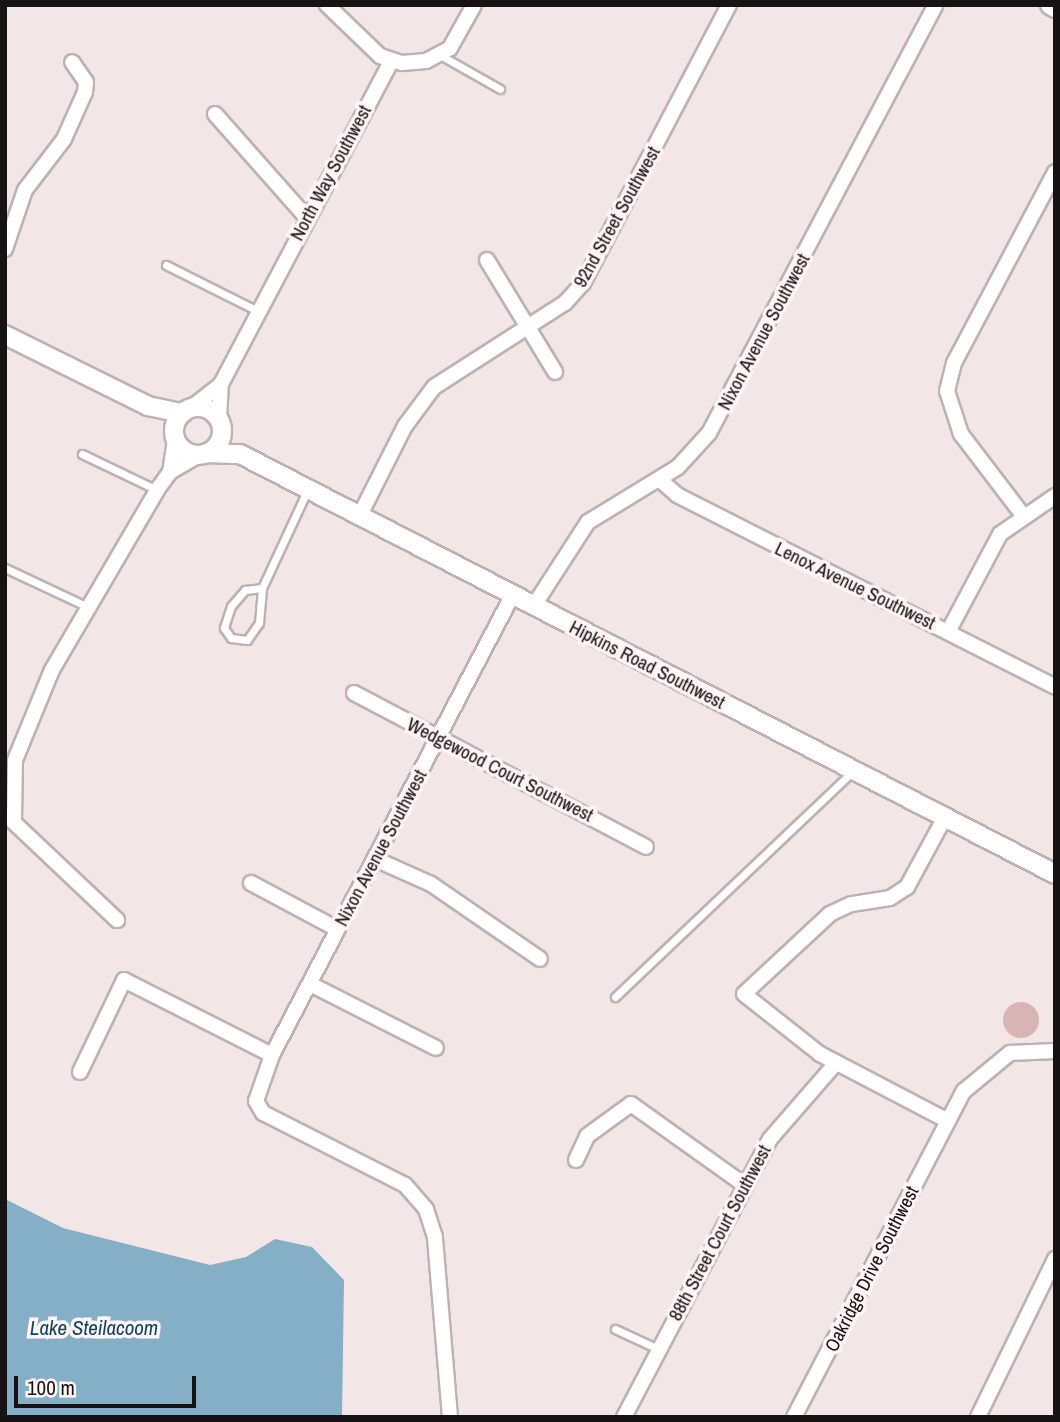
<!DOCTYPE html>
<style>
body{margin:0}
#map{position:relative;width:1060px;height:1422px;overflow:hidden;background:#f3e6e6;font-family:"Archivo Narrow",sans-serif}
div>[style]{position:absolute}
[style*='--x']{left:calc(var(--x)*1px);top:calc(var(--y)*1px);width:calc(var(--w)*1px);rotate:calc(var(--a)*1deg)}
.green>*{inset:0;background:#d9b4b5}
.round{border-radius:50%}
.water>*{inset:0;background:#85afc7}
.roads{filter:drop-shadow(2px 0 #beb1b1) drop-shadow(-2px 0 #beb1b1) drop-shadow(0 2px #beb1b1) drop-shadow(0 -2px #beb1b1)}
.service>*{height:7px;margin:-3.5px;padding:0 3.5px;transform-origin:3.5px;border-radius:3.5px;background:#fff}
.minor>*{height:14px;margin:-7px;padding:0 7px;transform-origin:7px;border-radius:7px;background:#fff}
.tertiary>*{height:18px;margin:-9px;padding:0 9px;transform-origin:9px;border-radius:9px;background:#fff}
.tertiary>.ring{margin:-9px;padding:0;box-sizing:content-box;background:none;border:18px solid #fff;border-radius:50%}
span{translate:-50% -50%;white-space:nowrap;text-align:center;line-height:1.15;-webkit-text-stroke:7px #fff4f4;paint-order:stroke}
.street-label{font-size:19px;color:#171213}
.water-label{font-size:21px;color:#0d445e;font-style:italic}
.frame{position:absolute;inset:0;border:7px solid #171213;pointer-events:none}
.scale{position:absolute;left:14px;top:1376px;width:182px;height:32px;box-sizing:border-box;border:4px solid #171213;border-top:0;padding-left:9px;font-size:21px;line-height:24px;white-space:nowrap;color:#171213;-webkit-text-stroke:5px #fff4f4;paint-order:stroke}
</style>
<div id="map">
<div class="green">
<i class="round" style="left:1003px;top:1002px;width:36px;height:36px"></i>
</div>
<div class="water">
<i style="clip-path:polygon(5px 1199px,63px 1228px,210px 1265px,246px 1257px,275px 1239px,312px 1247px,344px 1280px,342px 1417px,5px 1417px)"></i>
</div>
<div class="roads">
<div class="service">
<i style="--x:440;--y:55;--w:69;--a:29.5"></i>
<i style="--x:166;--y:265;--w:103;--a:26.6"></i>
<i style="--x:82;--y:454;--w:83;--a:25.6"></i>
<i style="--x:5;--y:568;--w:92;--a:25.2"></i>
<i style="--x:262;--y:588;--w:17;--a:173"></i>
<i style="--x:245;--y:590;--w:21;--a:131"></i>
<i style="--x:231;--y:606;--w:23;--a:108"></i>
<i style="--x:224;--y:628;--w:12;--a:55"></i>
<i style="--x:231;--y:638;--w:16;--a:7"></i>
<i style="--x:247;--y:640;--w:21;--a:-55"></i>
<i style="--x:259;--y:623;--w:35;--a:-85"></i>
<i style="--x:262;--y:588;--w:107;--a:-65.1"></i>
<i style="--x:615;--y:997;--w:328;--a:-43.5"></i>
<i style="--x:615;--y:1329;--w:47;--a:24.9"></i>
</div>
<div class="minor">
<i style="--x:327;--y:5;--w:74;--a:43.9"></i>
<i style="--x:380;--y:56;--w:23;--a:18"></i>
<i style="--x:402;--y:63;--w:24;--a:-5"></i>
<i style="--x:426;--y:61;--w:27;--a:-28"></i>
<i style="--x:450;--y:48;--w:49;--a:-60.8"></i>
<i style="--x:215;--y:114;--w:139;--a:48.5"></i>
<i style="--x:5;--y:249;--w:62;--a:-71.3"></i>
<i style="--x:25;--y:190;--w:64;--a:-52.6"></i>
<i style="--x:64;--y:139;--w:51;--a:-65.9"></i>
<i style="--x:85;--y:92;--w:10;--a:-84"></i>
<i style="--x:86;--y:82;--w:24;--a:-125"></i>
<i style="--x:487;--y:260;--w:131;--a:58.7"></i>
<i style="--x:192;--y:407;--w:37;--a:-38"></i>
<i style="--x:219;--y:420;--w:36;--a:-87"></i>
<i style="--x:221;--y:384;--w:365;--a:-62.2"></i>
<i style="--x:170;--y:472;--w:33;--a:-81"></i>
<i style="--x:660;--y:480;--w:23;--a:41"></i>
<i style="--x:677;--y:495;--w:424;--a:26.9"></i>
<i style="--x:1022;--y:514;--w:101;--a:-127.3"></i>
<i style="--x:961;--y:434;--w:45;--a:-108"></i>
<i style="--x:947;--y:391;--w:29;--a:-76"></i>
<i style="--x:954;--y:363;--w:216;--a:-62.1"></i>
<i style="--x:359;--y:517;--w:102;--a:-63.2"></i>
<i style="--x:405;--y:426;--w:49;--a:-53.4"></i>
<i style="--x:434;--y:387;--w:156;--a:-32.7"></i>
<i style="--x:565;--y:303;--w:27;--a:-48"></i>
<i style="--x:583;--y:283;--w:314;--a:-62.3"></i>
<i style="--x:533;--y:607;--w:101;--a:-57.1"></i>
<i style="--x:588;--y:522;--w:105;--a:-31.4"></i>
<i style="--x:678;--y:467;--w:46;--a:-47.6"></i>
<i style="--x:709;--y:433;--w:484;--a:-62.1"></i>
<i style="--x:948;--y:632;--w:111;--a:-62"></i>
<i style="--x:1000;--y:534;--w:67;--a:-34.6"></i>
<i style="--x:354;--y:693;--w:330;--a:27.8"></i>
<i style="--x:6;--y:815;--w:153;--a:43.4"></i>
<i style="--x:945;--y:817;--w:80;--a:118.5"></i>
<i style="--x:907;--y:887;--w:20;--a:147"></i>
<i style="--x:890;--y:898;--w:39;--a:171"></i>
<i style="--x:851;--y:904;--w:23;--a:155"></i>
<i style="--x:830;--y:914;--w:117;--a:137.1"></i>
<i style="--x:744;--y:994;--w:97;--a:38.3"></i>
<i style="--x:820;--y:1054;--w:144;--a:27.6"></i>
<i style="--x:14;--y:821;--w:61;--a:-89.1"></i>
<i style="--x:15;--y:760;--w:97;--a:-67.7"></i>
<i style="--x:52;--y:670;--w:208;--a:-59.7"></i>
<i style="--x:157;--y:490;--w:22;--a:-54"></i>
<i style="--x:170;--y:472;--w:34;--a:-30"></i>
<i style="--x:375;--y:859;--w:61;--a:24.1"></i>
<i style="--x:431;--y:884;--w:132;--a:34.5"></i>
<i style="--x:251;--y:883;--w:98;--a:28.1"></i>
<i style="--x:310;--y:984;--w:141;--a:26.9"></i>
<i style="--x:80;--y:1072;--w:102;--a:-64.4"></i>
<i style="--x:124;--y:980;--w:166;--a:26.9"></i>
<i style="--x:576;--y:1160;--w:26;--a:-65"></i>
<i style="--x:587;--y:1136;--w:54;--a:-36"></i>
<i style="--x:631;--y:1104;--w:141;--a:35.5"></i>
<i style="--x:450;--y:1417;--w:181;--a:-94.8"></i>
<i style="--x:435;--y:1237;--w:29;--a:-108"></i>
<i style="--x:426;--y:1209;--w:32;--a:-131"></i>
<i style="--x:405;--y:1185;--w:159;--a:-153.1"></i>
<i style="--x:263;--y:1113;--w:14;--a:-120"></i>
<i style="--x:256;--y:1101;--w:49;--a:-70.8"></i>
<i style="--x:272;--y:1055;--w:518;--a:-62.4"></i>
<i style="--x:624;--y:1417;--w:314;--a:-62.3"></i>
<i style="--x:770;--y:1139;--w:101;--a:-49"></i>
<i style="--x:794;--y:1417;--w:368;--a:-62.5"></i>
<i style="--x:964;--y:1091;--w:60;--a:-39.6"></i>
<i style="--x:1010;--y:1053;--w:45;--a:-2.5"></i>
<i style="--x:978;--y:1417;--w:176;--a:-64"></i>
</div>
<div class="tertiary">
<i style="--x:1050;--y:5;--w:6;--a:31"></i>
<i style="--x:5;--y:335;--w:160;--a:26.4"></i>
<i style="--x:148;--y:406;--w:35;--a:12"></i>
<i class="ring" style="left:174px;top:407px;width:30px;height:30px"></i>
<i style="--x:207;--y:453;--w:33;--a:2"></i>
<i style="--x:240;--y:454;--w:917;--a:27.26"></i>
</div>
</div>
<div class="street-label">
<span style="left:331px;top:173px;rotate:-62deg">North Way Southwest</span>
<span style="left:617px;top:217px;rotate:-61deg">92nd Street Southwest</span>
<span style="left:764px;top:332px;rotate:-62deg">Nixon Avenue Southwest</span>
<span style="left:855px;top:586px;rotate:26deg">Lenox Avenue Southwest</span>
<span style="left:647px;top:665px;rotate:27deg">Hipkins Road Southwest</span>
<span style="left:500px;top:770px;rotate:27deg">Wedgewood Court Southwest</span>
<span style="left:381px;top:848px;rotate:-62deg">Nixon Avenue Southwest</span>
<span style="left:720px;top:1233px;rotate:-62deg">88th Street Court Southwest</span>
<span style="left:872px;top:1269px;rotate:-63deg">Oakridge Drive Southwest</span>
</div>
<div class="water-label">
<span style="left:94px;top:1328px">Lake Steilacoom</span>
</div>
<div class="frame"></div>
<div class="scale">100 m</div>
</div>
